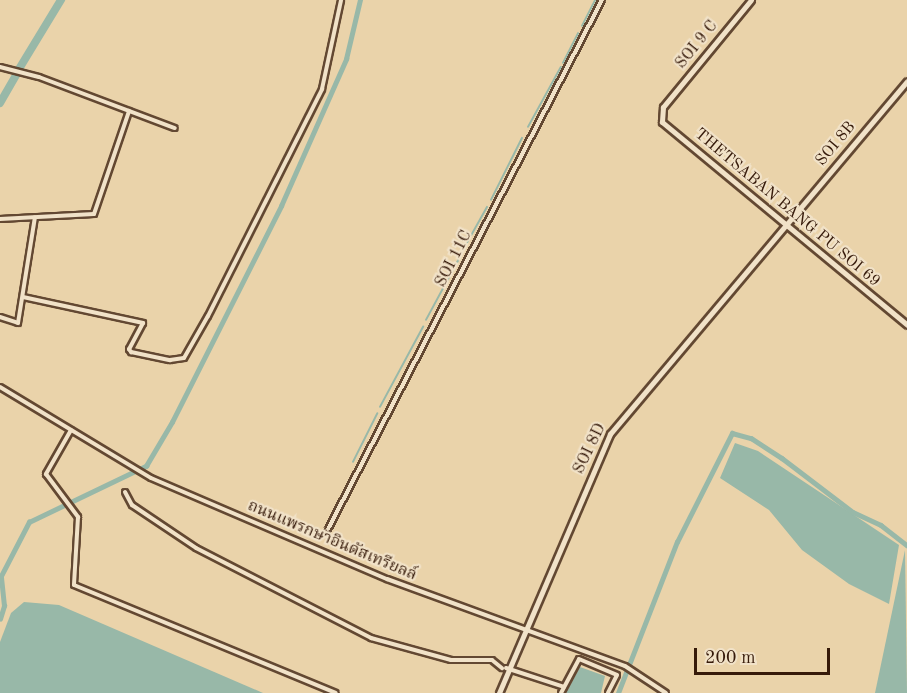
<!DOCTYPE html>
<meta charset="utf-8">
<style>
body{margin:0}
#map{position:relative;width:907px;height:693px;overflow:hidden;background:#ead3aa;font-family:"Old Standard TT","Noto Serif Thai",serif}
div>[style]{position:absolute}
[style*='--x']{left:calc(var(--x)*1px);top:calc(var(--y)*1px);width:calc(var(--w)*1px);rotate:calc(var(--a)*1deg)}
.water>*{inset:0;background:#98b8a8}
.stream>*{height:1.5px;margin:-0.75px;padding:0 0.75px;transform-origin:0.75px;border-radius:0.75px;background:#98b8a8}
.canal>*{height:4.5px;margin:-2.25px;padding:0 2.25px;transform-origin:2.25px;border-radius:2.25px;background:#98b8a8}
.river>*{height:8px;margin:-4px;padding:0 4px;transform-origin:4px;border-radius:4px;background:#98b8a8}
.roads{filter:drop-shadow(2px 0 #634832) drop-shadow(-2px 0 #634832) drop-shadow(0 2px #634832) drop-shadow(0 -2px #634832)}
.minor>*{height:4px;margin:-2px;padding:0 2px;transform-origin:2px;border-radius:2px;background:#f1e2c8}
.tertiary>*{height:5px;margin:-2.5px;padding:0 2.5px;transform-origin:2.5px;border-radius:2.5px;background:#f1e2c8}
span{translate:-50% -50%;white-space:nowrap;text-align:center;line-height:1.15;-webkit-text-stroke:4.5px #f1e2c8;paint-order:stroke}
.street-label{font-size:16px;color:#361a0a}
.scale{position:absolute;left:694px;top:648px;width:136px;height:27px;box-sizing:border-box;border:3px solid #361a0a;border-top:0;padding-left:8px;font-size:18px;line-height:21px;white-space:nowrap;color:#361a0a;-webkit-text-stroke:4px #f1e2c8;paint-order:stroke}
</style>
<div id="map">
<div class="water">
<i style="clip-path:polygon(735px 443px,758px 451px,899px 545px,889px 604px,849px 584px,802px 550px,769px 510px,720px 478px)"></i>
<i style="clip-path:polygon(905px 550px,907px 693px,875px 693px)"></i>
<i style="clip-path:polygon(24px 602px,59px 605px,263px 693px,0 693px,0 642px,11px 613px)"></i>
<i style="clip-path:polygon(580px 667px,605px 676px,601px 693px,566px 693px)"></i>
</div>
<div class="stream">
<i style="--x:582;--y:26;--w:29;--a:-63"></i>
<i style="--x:563;--y:63;--w:33;--a:-63"></i>
<i style="--x:528;--y:127;--w:68;--a:-61.2"></i>
<i style="--x:491;--y:200;--w:69;--a:-63.4"></i>
<i style="--x:463;--y:250;--w:49;--a:-60.8"></i>
<i style="--x:426;--y:320;--w:72;--a:-61.6"></i>
<i style="--x:380;--y:407;--w:91;--a:-61.7"></i>
<i style="--x:353;--y:462;--w:54;--a:-63.4"></i>
</div>
<div class="canal">
<i style="--x:0;--y:619;--w:14;--a:-73"></i>
<i style="--x:4;--y:606;--w:30;--a:-96"></i>
<i style="--x:1;--y:576;--w:61;--a:-62.6"></i>
<i style="--x:29;--y:522;--w:130;--a:-25.6"></i>
<i style="--x:146;--y:466;--w:51;--a:-59.4"></i>
<i style="--x:172;--y:422;--w:242;--a:-63.2"></i>
<i style="--x:281;--y:206;--w:161;--a:-66.1"></i>
<i style="--x:346;--y:59;--w:61;--a:-76.7"></i>
<i style="--x:618;--y:693;--w:162;--a:-68.7"></i>
<i style="--x:677;--y:542;--w:122;--a:-63.2"></i>
<i style="--x:732;--y:433;--w:20;--a:15"></i>
<i style="--x:751;--y:438;--w:37;--a:33"></i>
<i style="--x:782;--y:458;--w:89;--a:37.3"></i>
<i style="--x:853;--y:512;--w:31;--a:25"></i>
<i style="--x:881;--y:525;--w:33;--a:38"></i>
</div>
<div class="river">
<i style="--x:19;--y:69;--w:81;--a:-58.7"></i>
<i style="--x:0;--y:103;--w:36;--a:-60"></i>
</div>
<div class="roads">
<div class="minor">
<i style="--x:0;--y:67;--w:40;--a:14.4"></i>
<i style="--x:39;--y:77;--w:145;--a:20.6"></i>
<i style="--x:0;--y:219;--w:94;--a:-3"></i>
<i style="--x:94;--y:214;--w:109;--a:-71.2"></i>
<i style="--x:23;--y:297;--w:123;--a:12.2"></i>
<i style="--x:143;--y:323;--w:30;--a:118"></i>
<i style="--x:129;--y:349;--w:4;--a:56"></i>
<i style="--x:131;--y:352;--w:40;--a:12"></i>
<i style="--x:170;--y:360;--w:14;--a:-8"></i>
<i style="--x:184;--y:358;--w:48;--a:-60.3"></i>
<i style="--x:208;--y:316;--w:254;--a:-63.3"></i>
<i style="--x:322;--y:89;--w:91;--a:-77.9"></i>
<i style="--x:0;--y:317;--w:19;--a:18"></i>
<i style="--x:18;--y:323;--w:107;--a:-80.9"></i>
<i style="--x:0;--y:387;--w:176;--a:31.1"></i>
<i style="--x:151;--y:478;--w:257;--a:23.2"></i>
<i style="--x:387;--y:579;--w:253;--a:20.1"></i>
<i style="--x:625;--y:666;--w:49;--a:33.4"></i>
<i style="--x:71;--y:430;--w:51;--a:119.6"></i>
<i style="--x:46;--y:474;--w:54;--a:53.3"></i>
<i style="--x:78;--y:517;--w:68;--a:93.4"></i>
<i style="--x:74;--y:585;--w:283;--a:22.4"></i>
<i style="--x:125;--y:492;--w:15;--a:62"></i>
<i style="--x:132;--y:505;--w:77;--a:33.9"></i>
<i style="--x:196;--y:548;--w:197;--a:27.2"></i>
<i style="--x:371;--y:638;--w:83;--a:15.4"></i>
<i style="--x:451;--y:660;--w:41;--a:0"></i>
<i style="--x:492;--y:660;--w:13;--a:39"></i>
<i style="--x:328;--y:529;--w:596;--a:-62.62"></i>
<i style="--x:506;--y:668;--w:61;--a:18.1"></i>
<i style="--x:561;--y:693;--w:38;--a:-62"></i>
<i style="--x:579;--y:659;--w:41;--a:22.8"></i>
<i style="--x:617;--y:675;--w:20;--a:117"></i>
</div>
<div class="tertiary">
<i style="--x:751;--y:0;--w:139;--a:129.4"></i>
<i style="--x:663;--y:107;--w:15;--a:94"></i>
<i style="--x:662;--y:122;--w:318;--a:39.6"></i>
<i style="--x:499;--y:693;--w:282;--a:-66.8"></i>
<i style="--x:610;--y:434;--w:461;--a:-49.9"></i>
</div>
</div>
<div class="street-label">
<span style="left:697px;top:45px;rotate:-51deg">SOI 9 C</span>
<span style="left:836px;top:144px;rotate:-50deg">SOI 8B</span>
<span style="left:787px;top:208px;rotate:40deg">THETSABAN BANG PU SOI 69</span>
<span style="left:454px;top:259px;rotate:-63deg">SOI 11C</span>
<span style="left:590px;top:449px;rotate:-64deg">SOI 8D</span>
<span style="left:332px;top:541px;rotate:23deg">ถนนแพรกษาอินดัสเทรียลล์</span>
</div>
<div class="scale">200 m</div>
</div>
